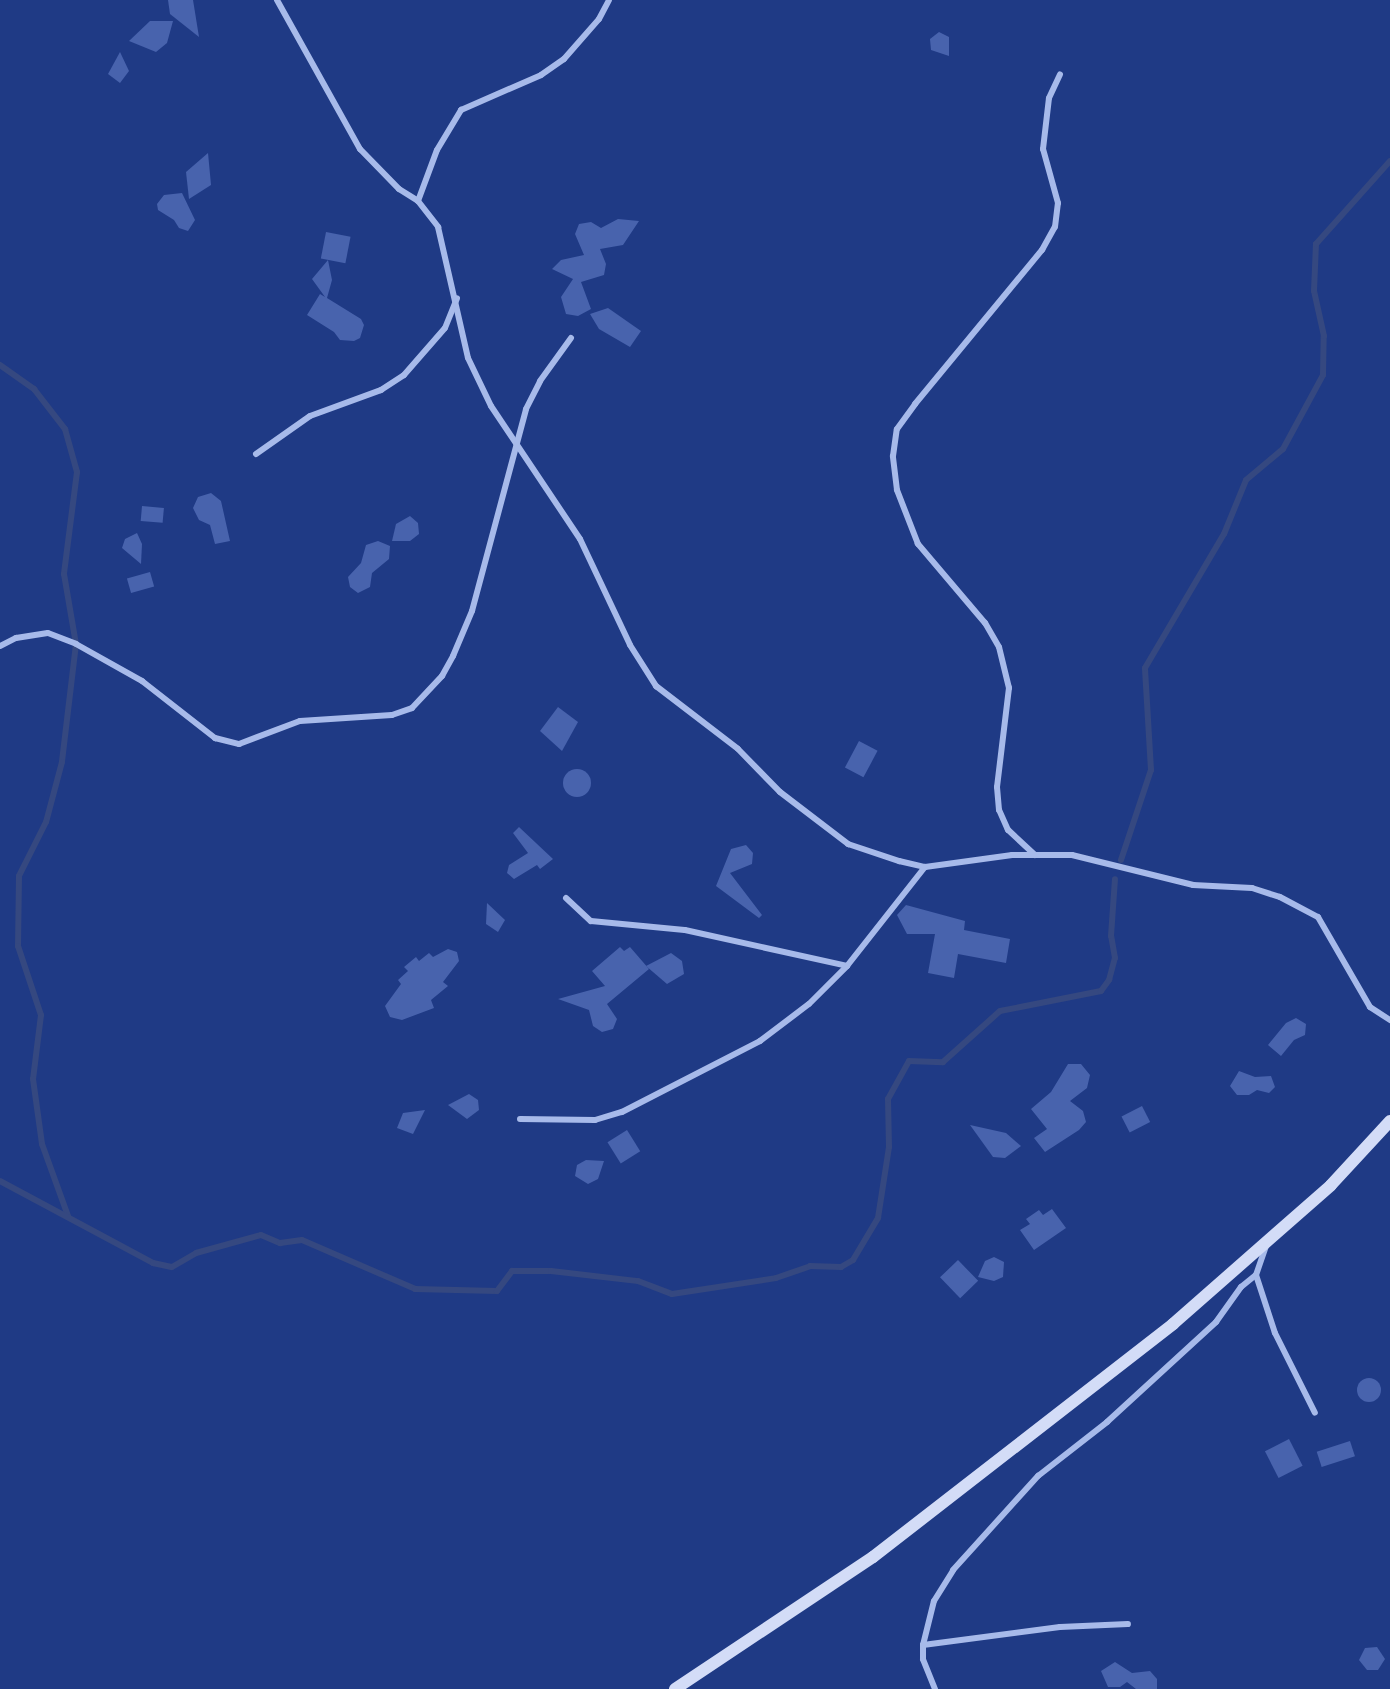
<!DOCTYPE html>
<style>
body{margin:0}
#map{position:relative;width:1390px;height:1689px;overflow:hidden;background:#1f3a85;font-family:Mulish,sans-serif}
div>[style]{position:absolute}
[style*='--x']{left:calc(var(--x)*1px);top:calc(var(--y)*1px);width:calc(var(--w)*1px);rotate:calc(var(--a)*1deg)}
.stream>*{height:6px;margin:-3px;padding:0 3px;transform-origin:3px;border-radius:3px;background:#354880}
.building>*{inset:0;background:#4863ad;transform-origin:0 0}
.round{border-radius:50%}
.street>*{height:6px;margin:-3px;padding:0 3px;transform-origin:3px;border-radius:3px;background:#a7baea}
.secondary>*{height:12px;margin:-6px;padding:0 6px;transform-origin:6px;border-radius:6px;background:#d3dcf7}
span{translate:-50% -50%;white-space:nowrap;text-align:center;line-height:1.15;-webkit-text-stroke:4.5px #1f3a85;paint-order:stroke}
</style>
<div id="map">
<div class="stream">
<i style="--x:0;--y:365;--w:42;--a:35.2"></i>
<i style="--x:34;--y:389;--w:51;--a:52.2"></i>
<i style="--x:65;--y:429;--w:45;--a:74.4"></i>
<i style="--x:77;--y:472;--w:103;--a:97.3"></i>
<i style="--x:64;--y:574;--w:71;--a:80.3"></i>
<i style="--x:76;--y:644;--w:119;--a:96.8"></i>
<i style="--x:62;--y:762;--w:62;--a:104.9"></i>
<i style="--x:46;--y:822;--w:60;--a:116.6"></i>
<i style="--x:19;--y:876;--w:70;--a:90.8"></i>
<i style="--x:18;--y:946;--w:73;--a:71.6"></i>
<i style="--x:41;--y:1015;--w:64;--a:97.1"></i>
<i style="--x:33;--y:1079;--w:66;--a:82.1"></i>
<i style="--x:42;--y:1144;--w:77;--a:70.1"></i>
<i style="--x:1121;--y:860;--w:95;--a:-71.6"></i>
<i style="--x:1151;--y:770;--w:102;--a:-93.4"></i>
<i style="--x:1145;--y:668;--w:156;--a:-59.5"></i>
<i style="--x:1224;--y:534;--w:58;--a:-67.8"></i>
<i style="--x:1246;--y:480;--w:48;--a:-40"></i>
<i style="--x:1283;--y:449;--w:84;--a:-61.6"></i>
<i style="--x:1323;--y:375;--w:39;--a:-89"></i>
<i style="--x:1324;--y:336;--w:46;--a:-102.5"></i>
<i style="--x:1314;--y:291;--w:47;--a:-87.6"></i>
<i style="--x:1316;--y:244;--w:111;--a:-48.3"></i>
<i style="--x:0;--y:1181;--w:174;--a:28.2"></i>
<i style="--x:153;--y:1263;--w:19;--a:12"></i>
<i style="--x:172;--y:1267;--w:28;--a:-30"></i>
<i style="--x:196;--y:1253;--w:67;--a:-15.5"></i>
<i style="--x:261;--y:1235;--w:21;--a:23"></i>
<i style="--x:280;--y:1243;--w:22;--a:-8"></i>
<i style="--x:302;--y:1240;--w:123;--a:23.4"></i>
<i style="--x:415;--y:1289;--w:82;--a:1.4"></i>
<i style="--x:497;--y:1291;--w:25;--a:-53"></i>
<i style="--x:512;--y:1271;--w:39;--a:0"></i>
<i style="--x:551;--y:1271;--w:88;--a:6.6"></i>
<i style="--x:638;--y:1281;--w:36;--a:21"></i>
<i style="--x:672;--y:1294;--w:105;--a:-8.7"></i>
<i style="--x:776;--y:1278;--w:36;--a:-19"></i>
<i style="--x:810;--y:1266;--w:31;--a:2"></i>
<i style="--x:841;--y:1267;--w:14;--a:-30"></i>
<i style="--x:853;--y:1260;--w:49;--a:-59.2"></i>
<i style="--x:878;--y:1218;--w:72;--a:-81.2"></i>
<i style="--x:889;--y:1147;--w:48;--a:-91.2"></i>
<i style="--x:888;--y:1099;--w:43;--a:-61.1"></i>
<i style="--x:909;--y:1061;--w:34;--a:2"></i>
<i style="--x:943;--y:1062;--w:76;--a:-41.8"></i>
<i style="--x:1000;--y:1011;--w:103;--a:-11.2"></i>
<i style="--x:1101;--y:991;--w:14;--a:-54"></i>
<i style="--x:1109;--y:980;--w:23;--a:-75"></i>
<i style="--x:1115;--y:958;--w:22;--a:-100"></i>
<i style="--x:1111;--y:936;--w:57;--a:-86"></i>
</div>
<div class="building">
<i style="clip-path:polygon(168px 0,193px 0,199px 37px,170px 14px)"></i>
<i style="clip-path:polygon(150px 21px,173px 21px,167px 43px,156px 52px,129px 41px)"></i>
<i style="clip-path:polygon(939px 32px,949px 37px,949px 56px,931px 50px,930px 39px)"></i>
<i style="clip-path:polygon(120px 52px,129px 71px,120px 83px,108px 74px)"></i>
<i style="clip-path:polygon(208px 153px,211px 185px,189px 199px,186px 172px)"></i>
<i style="clip-path:polygon(182px 193px,195px 220px,188px 231px,179px 228px,174px 220px,158px 210px,157px 204px,164px 195px)"></i>
<i style="clip-path:polygon(618px 219px,639px 221px,623px 245px,600px 249px,606px 264px,604px 275px,581px 282px,591px 309px,578px 316px,566px 314px,561px 297px,573px 279px,552px 269px,561px 260px,584px 255px,575px 234px,579px 224px,591px 222px,601px 228px)"></i>
<i style="left:326px;top:232px;width:25px;height:27px;rotate:11deg"></i>
<i style="clip-path:polygon(328px 260px,332px 280px,327px 298px,361px 319px,364px 325px,360px 338px,354px 341px,340px 340px,334px 332px,307px 315px,320px 294px,325px 297px,312px 279px)"></i>
<i style="clip-path:polygon(608px 308px,641px 331px,630px 347px,599px 329px,590px 314px)"></i>
<i style="clip-path:polygon(211px 493px,221px 501px,230px 541px,215px 544px,210px 525px,199px 520px,193px 508px,198px 497px)"></i>
<i style="left:142px;top:506px;width:22px;height:15px;rotate:5deg"></i>
<i style="clip-path:polygon(410px 516px,418px 523px,419px 534px,410px 541px,392px 541px,396px 524px)"></i>
<i style="clip-path:polygon(137px 533px,142px 544px,141px 564px,122px 548px,125px 539px)"></i>
<i style="clip-path:polygon(378px 541px,390px 546px,389px 559px,372px 573px,370px 587px,358px 593px,350px 587px,348px 577px,361px 563px,366px 545px)"></i>
<i style="left:150px;top:572px;width:15px;height:24px;rotate:74deg"></i>
<i style="clip-path:polygon(558px 707px,578px 722px,562px 751px,540px 731px)"></i>
<i style="left:859px;top:741px;width:21px;height:30px;rotate:28deg"></i>
<i class="round" style="left:563px;top:769px;width:28px;height:28px"></i>
<i style="clip-path:polygon(519px 827px,553px 859px,540px 869px,537px 865px,514px 879px,507px 873px,509px 865px,528px 853px,513px 833px)"></i>
<i style="clip-path:polygon(746px 845px,753px 853px,752px 864px,730px 873px,762px 915px,759px 918px,716px 886px,731px 849px)"></i>
<i style="clip-path:polygon(487px 903px,505px 920px,498px 932px,486px 924px)"></i>
<i style="clip-path:polygon(906px 905px,965px 921px,964px 930px,1010px 939px,1006px 963px,958px 954px,954px 978px,928px 973px,935px 934px,907px 934px,897px 915px)"></i>
<i style="clip-path:polygon(620px 947px,624px 951px,630px 947px,649px 969px,607px 1004px,617px 1019px,613px 1029px,602px 1032px,593px 1026px,589px 1010px,558px 999px,605px 986px,592px 971px)"></i>
<i style="clip-path:polygon(448px 949px,457px 952px,459px 961px,443px 982px,448px 986px,431px 1000px,434px 1008px,402px 1020px,390px 1017px,385px 1006px,401px 984px,398px 980px,408px 971px,404px 967px,416px 957px,419px 961px,429px 953px,433px 957px)"></i>
<i style="clip-path:polygon(671px 953px,682px 961px,684px 974px,667px 984px,646px 966px)"></i>
<i style="clip-path:polygon(1296px 1018px,1306px 1024px,1305px 1035px,1294px 1040px,1281px 1056px,1268px 1045px,1286px 1023px)"></i>
<i style="clip-path:polygon(1068px 1064px,1081px 1064px,1090px 1075px,1087px 1088px,1070px 1101px,1083px 1111px,1086px 1122px,1079px 1130px,1045px 1152px,1034px 1138px,1047px 1129px,1031px 1109px,1051px 1092px)"></i>
<i style="clip-path:polygon(1239px 1071px,1255px 1077px,1271px 1076px,1275px 1087px,1269px 1093px,1257px 1090px,1249px 1095px,1237px 1095px,1230px 1086px)"></i>
<i style="clip-path:polygon(469px 1094px,478px 1100px,479px 1110px,467px 1119px,448px 1105px)"></i>
<i style="left:1142px;top:1106px;width:18px;height:23px;rotate:63deg"></i>
<i style="clip-path:polygon(425px 1110px,413px 1134px,397px 1128px,403px 1113px)"></i>
<i style="clip-path:polygon(970px 1125px,1006px 1133px,1021px 1146px,1005px 1158px,993px 1157px)"></i>
<i style="left:627px;top:1130px;width:25px;height:23px;rotate:58deg"></i>
<i style="clip-path:polygon(586px 1160px,604px 1161px,598px 1179px,588px 1184px,575px 1176px,577px 1165px)"></i>
<i style="clip-path:polygon(1052px 1209px,1066px 1228px,1034px 1250px,1020px 1230px,1030px 1224px,1026px 1219px,1039px 1210px,1043px 1215px)"></i>
<i style="clip-path:polygon(994px 1257px,1004px 1262px,1003px 1277px,994px 1281px,978px 1277px,985px 1261px)"></i>
<i style="left:958px;top:1260px;width:29px;height:25px;rotate:46deg"></i>
<i class="round" style="left:1357px;top:1378px;width:24px;height:24px"></i>
<i style="left:1289px;top:1439px;width:30px;height:27px;rotate:63deg"></i>
<i style="left:1350px;top:1441px;width:16px;height:35px;rotate:72deg"></i>
<i style="clip-path:polygon(1377px 1647px,1385px 1659px,1378px 1670px,1367px 1670px,1359px 1660px,1365px 1648px)"></i>
<i style="clip-path:polygon(1115px 1662px,1132px 1673px,1150px 1671px,1157px 1679px,1157px 1689px,1136px 1689px,1127px 1682px,1120px 1687px,1108px 1687px,1101px 1671px)"></i>
</div>
<div class="street">
<i style="--x:277;--y:0;--w:171;--a:60.9"></i>
<i style="--x:360;--y:149;--w:56;--a:45.7"></i>
<i style="--x:399;--y:189;--w:22;--a:32"></i>
<i style="--x:418;--y:201;--w:33;--a:52"></i>
<i style="--x:438;--y:227;--w:134;--a:77.1"></i>
<i style="--x:468;--y:358;--w:53;--a:64.4"></i>
<i style="--x:491;--y:406;--w:160;--a:56.2"></i>
<i style="--x:580;--y:539;--w:117;--a:64.7"></i>
<i style="--x:630;--y:645;--w:49;--a:57.6"></i>
<i style="--x:656;--y:686;--w:103;--a:37.5"></i>
<i style="--x:738;--y:749;--w:60;--a:45.7"></i>
<i style="--x:780;--y:792;--w:86;--a:37.4"></i>
<i style="--x:848;--y:844;--w:54;--a:18.4"></i>
<i style="--x:899;--y:861;--w:27;--a:13"></i>
<i style="--x:925;--y:867;--w:88;--a:-7.9"></i>
<i style="--x:1012;--y:855;--w:60;--a:0"></i>
<i style="--x:1072;--y:855;--w:125;--a:13.9"></i>
<i style="--x:1193;--y:885;--w:59;--a:2.9"></i>
<i style="--x:1252;--y:888;--w:29;--a:18"></i>
<i style="--x:1280;--y:897;--w:43;--a:27.8"></i>
<i style="--x:1318;--y:917;--w:104;--a:60"></i>
<i style="--x:1370;--y:1007;--w:24;--a:33"></i>
<i style="--x:418;--y:201;--w:54;--a:-69.6"></i>
<i style="--x:437;--y:150;--w:47;--a:-59"></i>
<i style="--x:461;--y:110;--w:87;--a:-23.6"></i>
<i style="--x:541;--y:75;--w:28;--a:-35"></i>
<i style="--x:564;--y:59;--w:53;--a:-48.8"></i>
<i style="--x:599;--y:19;--w:21;--a:-62"></i>
<i style="--x:256;--y:454;--w:66;--a:-35.1"></i>
<i style="--x:310;--y:416;--w:76;--a:-20.1"></i>
<i style="--x:381;--y:390;--w:27;--a:-33"></i>
<i style="--x:404;--y:375;--w:62;--a:-48.9"></i>
<i style="--x:445;--y:328;--w:32;--a:-68"></i>
<i style="--x:0;--y:646;--w:18;--a:-27"></i>
<i style="--x:16;--y:638;--w:32;--a:-9"></i>
<i style="--x:48;--y:633;--w:30;--a:21"></i>
<i style="--x:76;--y:644;--w:76;--a:29.3"></i>
<i style="--x:142;--y:681;--w:93;--a:38"></i>
<i style="--x:215;--y:738;--w:25;--a:14"></i>
<i style="--x:239;--y:744;--w:65;--a:-20.7"></i>
<i style="--x:300;--y:721;--w:92;--a:-3.7"></i>
<i style="--x:392;--y:715;--w:21;--a:-19"></i>
<i style="--x:412;--y:708;--w:44;--a:-46.8"></i>
<i style="--x:442;--y:676;--w:23;--a:-61"></i>
<i style="--x:453;--y:656;--w:49;--a:-67.1"></i>
<i style="--x:472;--y:611;--w:209;--a:-75"></i>
<i style="--x:526;--y:409;--w:31;--a:-63"></i>
<i style="--x:540;--y:381;--w:53;--a:-54.2"></i>
<i style="--x:1035;--y:855;--w:37;--a:-137"></i>
<i style="--x:1008;--y:830;--w:22;--a:-114"></i>
<i style="--x:999;--y:810;--w:23;--a:-95"></i>
<i style="--x:997;--y:787;--w:100;--a:-83.1"></i>
<i style="--x:1009;--y:688;--w:42;--a:-103.7"></i>
<i style="--x:999;--y:647;--w:28;--a:-120"></i>
<i style="--x:985;--y:623;--w:104;--a:-130.3"></i>
<i style="--x:918;--y:544;--w:58;--a:-111.3"></i>
<i style="--x:897;--y:490;--w:34;--a:-97"></i>
<i style="--x:893;--y:456;--w:27;--a:-82"></i>
<i style="--x:897;--y:429;--w:31;--a:-54"></i>
<i style="--x:915;--y:404;--w:200;--a:-50.5"></i>
<i style="--x:1042;--y:250;--w:26;--a:-61"></i>
<i style="--x:1055;--y:227;--w:24;--a:-83"></i>
<i style="--x:1058;--y:203;--w:56;--a:-105.5"></i>
<i style="--x:1043;--y:149;--w:51;--a:-83.3"></i>
<i style="--x:1049;--y:98;--w:26;--a:-65"></i>
<i style="--x:566;--y:898;--w:34;--a:43"></i>
<i style="--x:591;--y:921;--w:94;--a:5.5"></i>
<i style="--x:685;--y:930;--w:166;--a:12.5"></i>
<i style="--x:520;--y:1119;--w:75;--a:0.8"></i>
<i style="--x:595;--y:1120;--w:28;--a:-17"></i>
<i style="--x:622;--y:1112;--w:155;--a:-27.2"></i>
<i style="--x:760;--y:1041;--w:61;--a:-37.1"></i>
<i style="--x:809;--y:1004;--w:54;--a:-45"></i>
<i style="--x:847;--y:966;--w:126;--a:-51.8"></i>
<i style="--x:1256;--y:1275;--w:61;--a:71.9"></i>
<i style="--x:1275;--y:1333;--w:89;--a:63.4"></i>
<i style="--x:923;--y:1645;--w:138;--a:-7.5"></i>
<i style="--x:1060;--y:1627;--w:68;--a:-2.5"></i>
<i style="--x:935;--y:1689;--w:32;--a:-112"></i>
<i style="--x:923;--y:1659;--w:14;--a:-90"></i>
<i style="--x:923;--y:1645;--w:45;--a:-76"></i>
<i style="--x:934;--y:1601;--w:36;--a:-58"></i>
<i style="--x:953;--y:1570;--w:127;--a:-47.9"></i>
<i style="--x:1038;--y:1476;--w:88;--a:-38"></i>
<i style="--x:1107;--y:1422;--w:148;--a:-42.5"></i>
<i style="--x:1216;--y:1322;--w:43;--a:-54.5"></i>
<i style="--x:1241;--y:1287;--w:19;--a:-39"></i>
<i style="--x:1256;--y:1275;--w:31;--a:-71"></i>
</div>
<div class="secondary">
<i style="--x:675;--y:1689;--w:238;--a:-33.7"></i>
<i style="--x:873;--y:1557;--w:380;--a:-37.8"></i>
<i style="--x:1173;--y:1324;--w:210;--a:-41.3"></i>
<i style="--x:1331;--y:1185;--w:87;--a:-47.3"></i>
</div>
</div>
